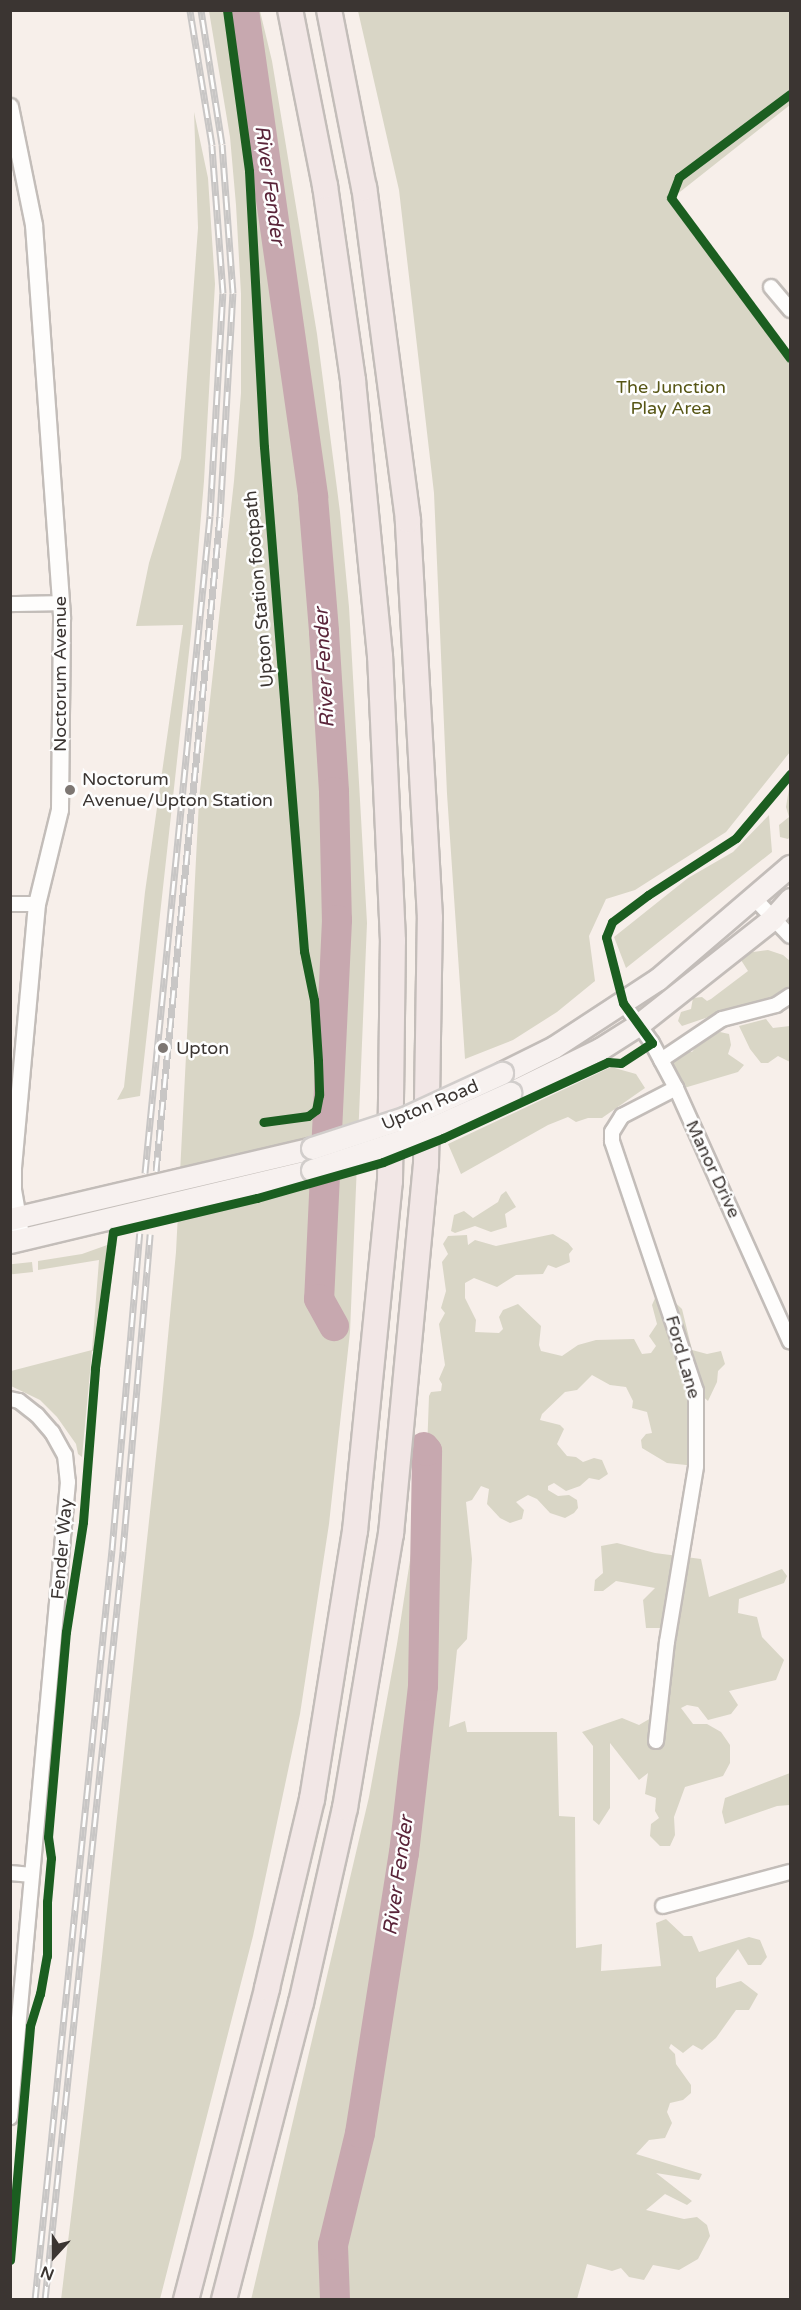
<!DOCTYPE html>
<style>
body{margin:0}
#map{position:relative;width:801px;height:2310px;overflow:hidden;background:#f7efea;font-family:"Varela Round",sans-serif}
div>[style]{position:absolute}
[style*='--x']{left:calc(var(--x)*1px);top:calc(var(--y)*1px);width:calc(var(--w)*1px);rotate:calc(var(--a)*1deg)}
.green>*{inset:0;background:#d9d6c6;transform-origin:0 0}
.river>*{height:30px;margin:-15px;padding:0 15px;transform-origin:15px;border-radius:15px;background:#c7a8af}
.roads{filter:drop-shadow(2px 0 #c3bdb9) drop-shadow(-2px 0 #c3bdb9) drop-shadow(0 2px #c3bdb9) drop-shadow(0 -2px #c3bdb9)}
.minor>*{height:14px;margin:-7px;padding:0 7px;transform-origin:7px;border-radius:7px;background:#fefdfc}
.tertiary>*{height:16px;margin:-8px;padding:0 8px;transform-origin:8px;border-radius:8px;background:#fefdfc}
.primary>*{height:21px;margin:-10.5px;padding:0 10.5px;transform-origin:10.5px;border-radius:10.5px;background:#f7f1ef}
.motorway>*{height:24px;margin:-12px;padding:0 12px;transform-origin:12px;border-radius:12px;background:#f2e7e6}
.rail>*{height:7px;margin-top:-3.5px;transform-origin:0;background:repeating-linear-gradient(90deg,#fefefe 0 14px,#c8c6c5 0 28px);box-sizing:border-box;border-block:2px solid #c8c6c5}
.bridges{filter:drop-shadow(2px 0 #d1cdcb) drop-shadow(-2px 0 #d1cdcb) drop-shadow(0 2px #d1cdcb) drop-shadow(0 -2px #d1cdcb)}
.primary-bridge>*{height:21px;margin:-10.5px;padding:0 10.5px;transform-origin:10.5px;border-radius:10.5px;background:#f7f1ef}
.cycleway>*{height:9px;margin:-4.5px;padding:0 4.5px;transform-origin:4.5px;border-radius:4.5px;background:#1b5e20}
.dots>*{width:16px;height:16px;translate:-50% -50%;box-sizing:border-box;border:3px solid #fefefe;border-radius:50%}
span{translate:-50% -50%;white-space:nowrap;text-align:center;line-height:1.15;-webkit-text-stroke:5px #fefefe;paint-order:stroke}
.park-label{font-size:18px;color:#575616}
.street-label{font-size:18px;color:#3b3532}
.poi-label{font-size:18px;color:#3b3532}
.left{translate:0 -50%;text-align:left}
.water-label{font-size:20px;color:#5a2439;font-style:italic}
.frame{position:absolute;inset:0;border:12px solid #3b3532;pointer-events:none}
.north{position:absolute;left:24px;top:2226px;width:60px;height:60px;-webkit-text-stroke:4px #fefefe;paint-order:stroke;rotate:201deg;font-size:16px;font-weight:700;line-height:24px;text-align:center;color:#3b3532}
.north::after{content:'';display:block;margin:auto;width:21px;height:27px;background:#3b3532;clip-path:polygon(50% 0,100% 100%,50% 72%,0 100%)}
</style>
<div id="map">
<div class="green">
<i style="clip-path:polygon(209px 11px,260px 11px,272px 61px,317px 334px,340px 512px,349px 607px,367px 923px,350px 1332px,329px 1524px,300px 1714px,253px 1936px,160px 2299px,61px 2300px,100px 1975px,161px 1410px,176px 1252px,199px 800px,234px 481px,241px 393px,241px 294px,236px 205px,230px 137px)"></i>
<i style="clip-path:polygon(358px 11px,790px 11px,790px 105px,671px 199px,790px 358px,790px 752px,726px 832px,635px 890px,606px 899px,589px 936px,595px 981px,557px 1012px,513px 1040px,465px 1059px,447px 794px,434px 493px,399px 190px)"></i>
<i style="clip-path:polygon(194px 112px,208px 178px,215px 284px,204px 481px,191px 634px,140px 1096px,117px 1100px,124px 1087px,145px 892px,183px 625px,136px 626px,149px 563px,181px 458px,198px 228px)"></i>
<i style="clip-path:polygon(790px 782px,790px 837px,788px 839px,780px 837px,779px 825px,789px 817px,786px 807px)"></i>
<i style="clip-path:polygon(769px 815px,772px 852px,626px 968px,614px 937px,688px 878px,733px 852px)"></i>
<i style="clip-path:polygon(768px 950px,783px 955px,790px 961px,790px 987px,771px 1000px,742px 1009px,738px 1007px,682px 1026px,678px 1021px,681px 1012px,691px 1009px,693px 998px,702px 997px,707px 1001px,711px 999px,748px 971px,741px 960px,746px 953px)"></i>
<i style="clip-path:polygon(766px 1019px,773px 1028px,790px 1026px,790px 1062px,778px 1056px,768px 1063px,761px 1063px,750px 1049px,739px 1026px)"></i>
<i style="clip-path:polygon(720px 1032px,729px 1034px,731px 1045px,728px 1054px,744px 1065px,738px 1072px,684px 1088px,673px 1064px,674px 1054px,682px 1050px,692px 1052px,700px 1042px)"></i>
<i style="clip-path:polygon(611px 1067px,636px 1074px,645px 1088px,602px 1118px,588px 1118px,576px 1122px,568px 1117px,548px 1125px,461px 1174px,448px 1144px)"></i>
<i style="clip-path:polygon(506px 1191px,516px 1207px,505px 1214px,507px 1227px,491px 1232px,475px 1226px,455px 1233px,451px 1231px,454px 1215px,464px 1211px,473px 1218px,498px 1202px,501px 1195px)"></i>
<i style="clip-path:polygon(553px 1234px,568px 1243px,573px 1249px,569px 1254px,570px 1262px,556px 1268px,548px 1265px,543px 1274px,516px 1275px,497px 1287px,474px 1278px,465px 1283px,465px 1298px,476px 1320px,475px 1332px,499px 1333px,503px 1329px,499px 1317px,503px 1310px,518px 1304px,541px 1326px,539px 1345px,541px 1351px,562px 1356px,578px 1345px,596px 1340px,634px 1339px,642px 1354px,651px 1353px,656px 1346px,649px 1336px,657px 1324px,652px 1305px,656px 1296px,664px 1292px,682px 1309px,692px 1350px,707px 1354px,721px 1351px,725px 1364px,718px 1371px,717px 1382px,708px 1401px,697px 1391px,696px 1466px,667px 1463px,642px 1448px,641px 1440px,646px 1434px,652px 1433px,647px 1412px,632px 1408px,633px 1401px,626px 1387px,610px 1385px,592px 1375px,577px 1390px,565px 1392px,542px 1414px,540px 1420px,560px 1425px,564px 1429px,557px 1444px,567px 1456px,576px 1457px,583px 1462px,594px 1458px,602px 1460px,608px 1474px,599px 1480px,589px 1478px,580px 1486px,566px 1491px,554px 1483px,548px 1486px,548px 1490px,558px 1496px,569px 1495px,577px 1500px,578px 1508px,574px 1513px,565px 1518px,550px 1513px,537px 1499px,528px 1495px,516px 1502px,524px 1510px,522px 1519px,510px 1523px,500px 1518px,487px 1504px,489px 1489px,481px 1486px,472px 1500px,466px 1502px,472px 1559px,467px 1639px,457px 1650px,449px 1727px,465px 1721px,467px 1732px,557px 1732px,559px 1816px,575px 1817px,576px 1948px,602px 1944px,601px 1971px,661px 1966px,656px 1923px,666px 1919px,684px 1936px,692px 1936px,699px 1952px,749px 1937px,760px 1940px,767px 1957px,761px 1965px,748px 1965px,738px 1949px,716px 1978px,716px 1988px,741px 1981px,758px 1994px,749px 2010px,736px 2010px,716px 2038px,702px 2050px,693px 2045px,683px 2053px,671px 2044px,669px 2048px,675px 2054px,676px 2064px,691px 2085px,691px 2093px,683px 2100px,670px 2103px,667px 2112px,672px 2123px,665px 2138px,649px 2140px,636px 2154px,702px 2174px,699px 2180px,656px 2173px,692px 2201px,687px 2205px,665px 2194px,646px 2210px,684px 2219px,697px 2217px,707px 2225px,710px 2236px,698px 2259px,679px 2270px,653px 2265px,644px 2280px,629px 2277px,621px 2268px,612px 2271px,587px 2264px,577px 2299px,251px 2300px,369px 1797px,397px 1644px,427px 1451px,429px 1396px,431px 1392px,441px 1391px,442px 1384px,439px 1379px,445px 1365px,439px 1324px,445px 1313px,441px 1308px,446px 1291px,442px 1262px,448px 1254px,443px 1244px,448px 1236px,467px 1235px,468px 1245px,475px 1240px,496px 1246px)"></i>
<i style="clip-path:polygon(110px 1244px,98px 1351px,92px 1351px,82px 1457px,78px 1454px,76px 1444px,57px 1417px,40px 1400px,11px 1386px,11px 1371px,92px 1350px,99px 1260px,38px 1270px,38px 1261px,82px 1254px)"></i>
<i style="left:32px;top:1262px;width:10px;height:21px;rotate:84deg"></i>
<i style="clip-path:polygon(617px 1543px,655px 1553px,701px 1559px,709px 1597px,782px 1569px,787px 1576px,784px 1583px,739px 1599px,738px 1613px,757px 1617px,762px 1637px,784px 1660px,776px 1680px,729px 1691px,738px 1705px,731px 1714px,708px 1720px,698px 1707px,687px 1705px,681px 1708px,693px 1724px,707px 1724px,721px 1732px,730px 1745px,730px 1763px,723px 1776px,685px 1787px,674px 1817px,675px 1835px,670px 1846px,660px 1846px,650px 1836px,651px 1824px,659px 1818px,655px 1811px,656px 1798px,645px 1794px,648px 1773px,639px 1780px,610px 1743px,610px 1808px,599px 1825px,593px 1820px,593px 1746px,582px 1732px,622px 1718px,639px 1725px,651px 1718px,677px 1640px,664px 1628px,646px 1628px,643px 1600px,655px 1588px,616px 1581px,603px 1591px,594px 1591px,595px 1580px,603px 1573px,601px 1546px)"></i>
<i style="clip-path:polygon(790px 1773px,790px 1805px,777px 1806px,725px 1824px,722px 1812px,725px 1798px)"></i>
</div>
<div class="river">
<i style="--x:244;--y:10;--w:492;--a:81.9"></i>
<i style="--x:313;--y:497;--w:135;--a:85.3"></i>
<i style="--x:324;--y:632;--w:160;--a:86.4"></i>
<i style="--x:334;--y:792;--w:128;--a:88.7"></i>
<i style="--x:337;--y:920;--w:379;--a:92.7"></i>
<i style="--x:319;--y:1299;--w:31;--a:61"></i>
<i style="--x:335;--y:2300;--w:55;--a:-92.1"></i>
<i style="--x:333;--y:2245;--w:115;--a:-76.4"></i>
<i style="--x:360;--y:2133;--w:283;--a:-81.1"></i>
<i style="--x:404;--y:1853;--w:168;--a:-83.5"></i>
<i style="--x:423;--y:1686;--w:235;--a:-89"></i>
<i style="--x:427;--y:1451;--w:5;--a:-127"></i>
</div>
<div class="roads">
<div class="minor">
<i style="--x:771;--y:287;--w:30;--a:50"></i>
<i style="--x:10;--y:604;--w:51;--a:-1.1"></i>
<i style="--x:754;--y:898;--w:52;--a:46.5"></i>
<i style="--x:10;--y:904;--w:27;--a:0"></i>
<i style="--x:623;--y:1003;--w:49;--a:54.1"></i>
<i style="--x:652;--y:1043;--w:51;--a:61.9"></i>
<i style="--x:676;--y:1088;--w:278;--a:65.8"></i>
<i style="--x:661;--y:1060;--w:73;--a:-33.9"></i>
<i style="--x:722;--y:1019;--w:56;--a:-14.5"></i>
<i style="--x:776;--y:1005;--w:17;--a:-33"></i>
<i style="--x:10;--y:1399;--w:9;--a:13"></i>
<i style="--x:19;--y:1401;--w:23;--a:38"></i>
<i style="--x:37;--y:1415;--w:23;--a:49"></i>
<i style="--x:52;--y:1432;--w:26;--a:61"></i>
<i style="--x:65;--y:1455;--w:27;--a:84"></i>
<i style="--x:68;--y:1482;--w:638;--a:95.22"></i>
<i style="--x:656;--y:1741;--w:100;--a:-83.7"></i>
<i style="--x:667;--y:1642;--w:178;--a:-80.6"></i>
<i style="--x:696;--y:1466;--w:75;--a:-90"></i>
<i style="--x:696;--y:1391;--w:264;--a:-108.6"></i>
<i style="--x:612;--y:1141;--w:9;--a:-90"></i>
<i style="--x:612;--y:1132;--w:19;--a:-58"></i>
<i style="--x:622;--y:1116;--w:61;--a:-27.4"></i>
<i style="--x:10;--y:1873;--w:22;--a:5"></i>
<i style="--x:663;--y:1906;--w:131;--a:-15"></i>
</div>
<div class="tertiary">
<i style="--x:10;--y:107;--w:120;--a:78.5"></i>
<i style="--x:34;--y:225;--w:395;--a:85.9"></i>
<i style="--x:62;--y:619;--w:191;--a:90.6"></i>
<i style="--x:60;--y:810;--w:97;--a:103.7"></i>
<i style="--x:37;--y:904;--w:264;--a:95.2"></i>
<i style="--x:13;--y:1167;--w:23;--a:90"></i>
<i style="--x:13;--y:1190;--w:40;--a:80"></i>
</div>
<div class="primary">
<i style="--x:502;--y:1073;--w:58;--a:-26.6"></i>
<i style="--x:554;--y:1047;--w:124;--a:-33.2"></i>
<i style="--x:658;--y:979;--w:174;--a:-40.6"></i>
<i style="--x:510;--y:1093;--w:100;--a:-26.1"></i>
<i style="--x:600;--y:1049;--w:45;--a:-32.3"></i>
<i style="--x:638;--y:1025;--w:171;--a:-38.3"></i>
<i style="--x:772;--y:919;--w:27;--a:-48"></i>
<i style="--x:10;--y:1219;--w:310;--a:-13.2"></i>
<i style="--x:10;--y:1242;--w:310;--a:-13.4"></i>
</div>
<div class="motorway">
<i style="--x:186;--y:2300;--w:322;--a:-75.4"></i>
<i style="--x:267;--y:1988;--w:194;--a:-76.6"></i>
<i style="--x:312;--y:1799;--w:271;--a:-80.9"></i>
<i style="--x:355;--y:1531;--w:352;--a:-84.3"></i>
<i style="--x:390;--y:1181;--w:240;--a:-89.3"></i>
<i style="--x:393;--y:941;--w:285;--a:-92.6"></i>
<i style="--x:380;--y:656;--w:277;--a:-95.6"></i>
<i style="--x:353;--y:380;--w:196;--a:-98.2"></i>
<i style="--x:325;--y:186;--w:179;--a:-101.2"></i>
<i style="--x:224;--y:2300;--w:307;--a:-75.5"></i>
<i style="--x:301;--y:2003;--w:200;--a:-77.3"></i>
<i style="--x:345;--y:1808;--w:278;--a:-80.5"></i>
<i style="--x:391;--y:1534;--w:371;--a:-84.6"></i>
<i style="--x:426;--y:1165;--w:247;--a:-89.1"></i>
<i style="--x:430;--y:918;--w:399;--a:-93.2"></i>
<i style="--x:408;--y:520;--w:335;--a:-97.5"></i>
<i style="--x:364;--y:188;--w:181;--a:-101.1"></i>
</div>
</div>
<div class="rail">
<i style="--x:156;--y:1171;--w:657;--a:-84.41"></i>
<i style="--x:220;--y:517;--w:224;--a:-86.7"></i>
<i style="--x:233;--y:293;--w:149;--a:-94.2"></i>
<i style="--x:222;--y:144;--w:136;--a:-98.9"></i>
<i style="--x:145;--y:1173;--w:660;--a:-84.35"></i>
<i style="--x:210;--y:516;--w:223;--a:-86.7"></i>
<i style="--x:223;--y:293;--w:148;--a:-94.3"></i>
<i style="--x:212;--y:145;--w:137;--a:-99.3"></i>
<i style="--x:35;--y:2300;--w:754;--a:-84.14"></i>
<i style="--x:112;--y:1550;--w:318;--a:-85"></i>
<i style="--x:45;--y:2300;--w:753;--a:-84.05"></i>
<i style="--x:123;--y:1551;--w:318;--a:-85.1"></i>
</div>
<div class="bridges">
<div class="primary-bridge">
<i style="--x:312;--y:1148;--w:97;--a:-18.1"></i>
<i style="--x:404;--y:1118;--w:108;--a:-24.7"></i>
<i style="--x:312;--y:1170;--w:102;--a:-18.3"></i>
<i style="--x:409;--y:1138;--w:111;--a:-24"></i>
</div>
</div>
<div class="cycleway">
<i style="--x:227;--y:10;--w:162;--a:82.2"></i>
<i style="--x:249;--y:171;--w:276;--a:86.9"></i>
<i style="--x:264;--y:447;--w:506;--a:85.46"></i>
<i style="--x:304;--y:951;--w:50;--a:78.5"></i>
<i style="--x:314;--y:1000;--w:61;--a:86.2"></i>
<i style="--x:318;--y:1061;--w:34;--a:88"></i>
<i style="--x:319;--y:1095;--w:15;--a:101"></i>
<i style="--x:316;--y:1110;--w:10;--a:143"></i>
<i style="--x:308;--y:1116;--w:45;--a:172.4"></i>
<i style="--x:790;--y:94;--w:139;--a:143.2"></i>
<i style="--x:679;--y:177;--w:22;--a:111"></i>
<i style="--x:671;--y:198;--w:199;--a:53.4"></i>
<i style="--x:10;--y:2260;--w:235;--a:-85.1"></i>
<i style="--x:30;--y:2026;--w:34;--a:-73"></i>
<i style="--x:40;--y:1994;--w:39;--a:-80"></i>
<i style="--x:47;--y:1956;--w:54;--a:-90"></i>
<i style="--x:47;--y:1902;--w:44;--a:-84.8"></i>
<i style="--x:51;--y:1858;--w:21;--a:-98"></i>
<i style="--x:48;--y:1837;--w:206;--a:-85"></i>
<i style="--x:66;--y:1632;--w:111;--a:-81.2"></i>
<i style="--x:83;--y:1522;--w:154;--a:-85.5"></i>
<i style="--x:95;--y:1368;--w:137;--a:-82.5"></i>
<i style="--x:113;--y:1232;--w:148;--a:-13.3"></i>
<i style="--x:257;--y:1198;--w:131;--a:-15.9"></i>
<i style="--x:383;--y:1162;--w:65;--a:-21.8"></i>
<i style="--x:443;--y:1138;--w:182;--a:-24.7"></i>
<i style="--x:608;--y:1062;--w:13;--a:4"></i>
<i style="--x:621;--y:1063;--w:37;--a:-33"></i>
<i style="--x:652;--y:1043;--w:49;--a:-125.9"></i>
<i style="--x:623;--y:1003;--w:68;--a:-104.4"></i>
<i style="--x:606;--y:937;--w:16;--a:-68"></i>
<i style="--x:612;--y:922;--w:45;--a:-36.9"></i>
<i style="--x:648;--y:895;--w:105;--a:-32.9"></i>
<i style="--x:736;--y:838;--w:84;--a:-49.8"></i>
</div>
<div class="dots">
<i style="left:70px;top:790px;background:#7d7672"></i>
<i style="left:163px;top:1048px;background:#7d7672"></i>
</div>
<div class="park-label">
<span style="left:671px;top:398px">The Junction<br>Play Area</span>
</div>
<div class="street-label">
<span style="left:259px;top:589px;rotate:-95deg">Upton Station footpath</span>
<span style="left:60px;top:674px;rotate:-90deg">Noctorum Avenue</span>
<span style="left:430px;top:1105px;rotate:-23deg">Upton Road</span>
<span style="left:713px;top:1169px;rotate:65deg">Manor Drive</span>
<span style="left:683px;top:1357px;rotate:74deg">Ford Lane</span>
<span style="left:62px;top:1549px;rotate:-85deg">Fender Way</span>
</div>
<div class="poi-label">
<span class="left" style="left:82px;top:790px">Noctorum<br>Avenue/Upton Station</span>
<span class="left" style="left:176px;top:1048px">Upton</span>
</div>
<div class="water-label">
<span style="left:269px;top:185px;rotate:82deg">River Fender</span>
<span style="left:325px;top:668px;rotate:-93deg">River Fender</span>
<span style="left:399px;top:1876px;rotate:-82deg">River Fender</span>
</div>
<div class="frame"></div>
<div class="north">N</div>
</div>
